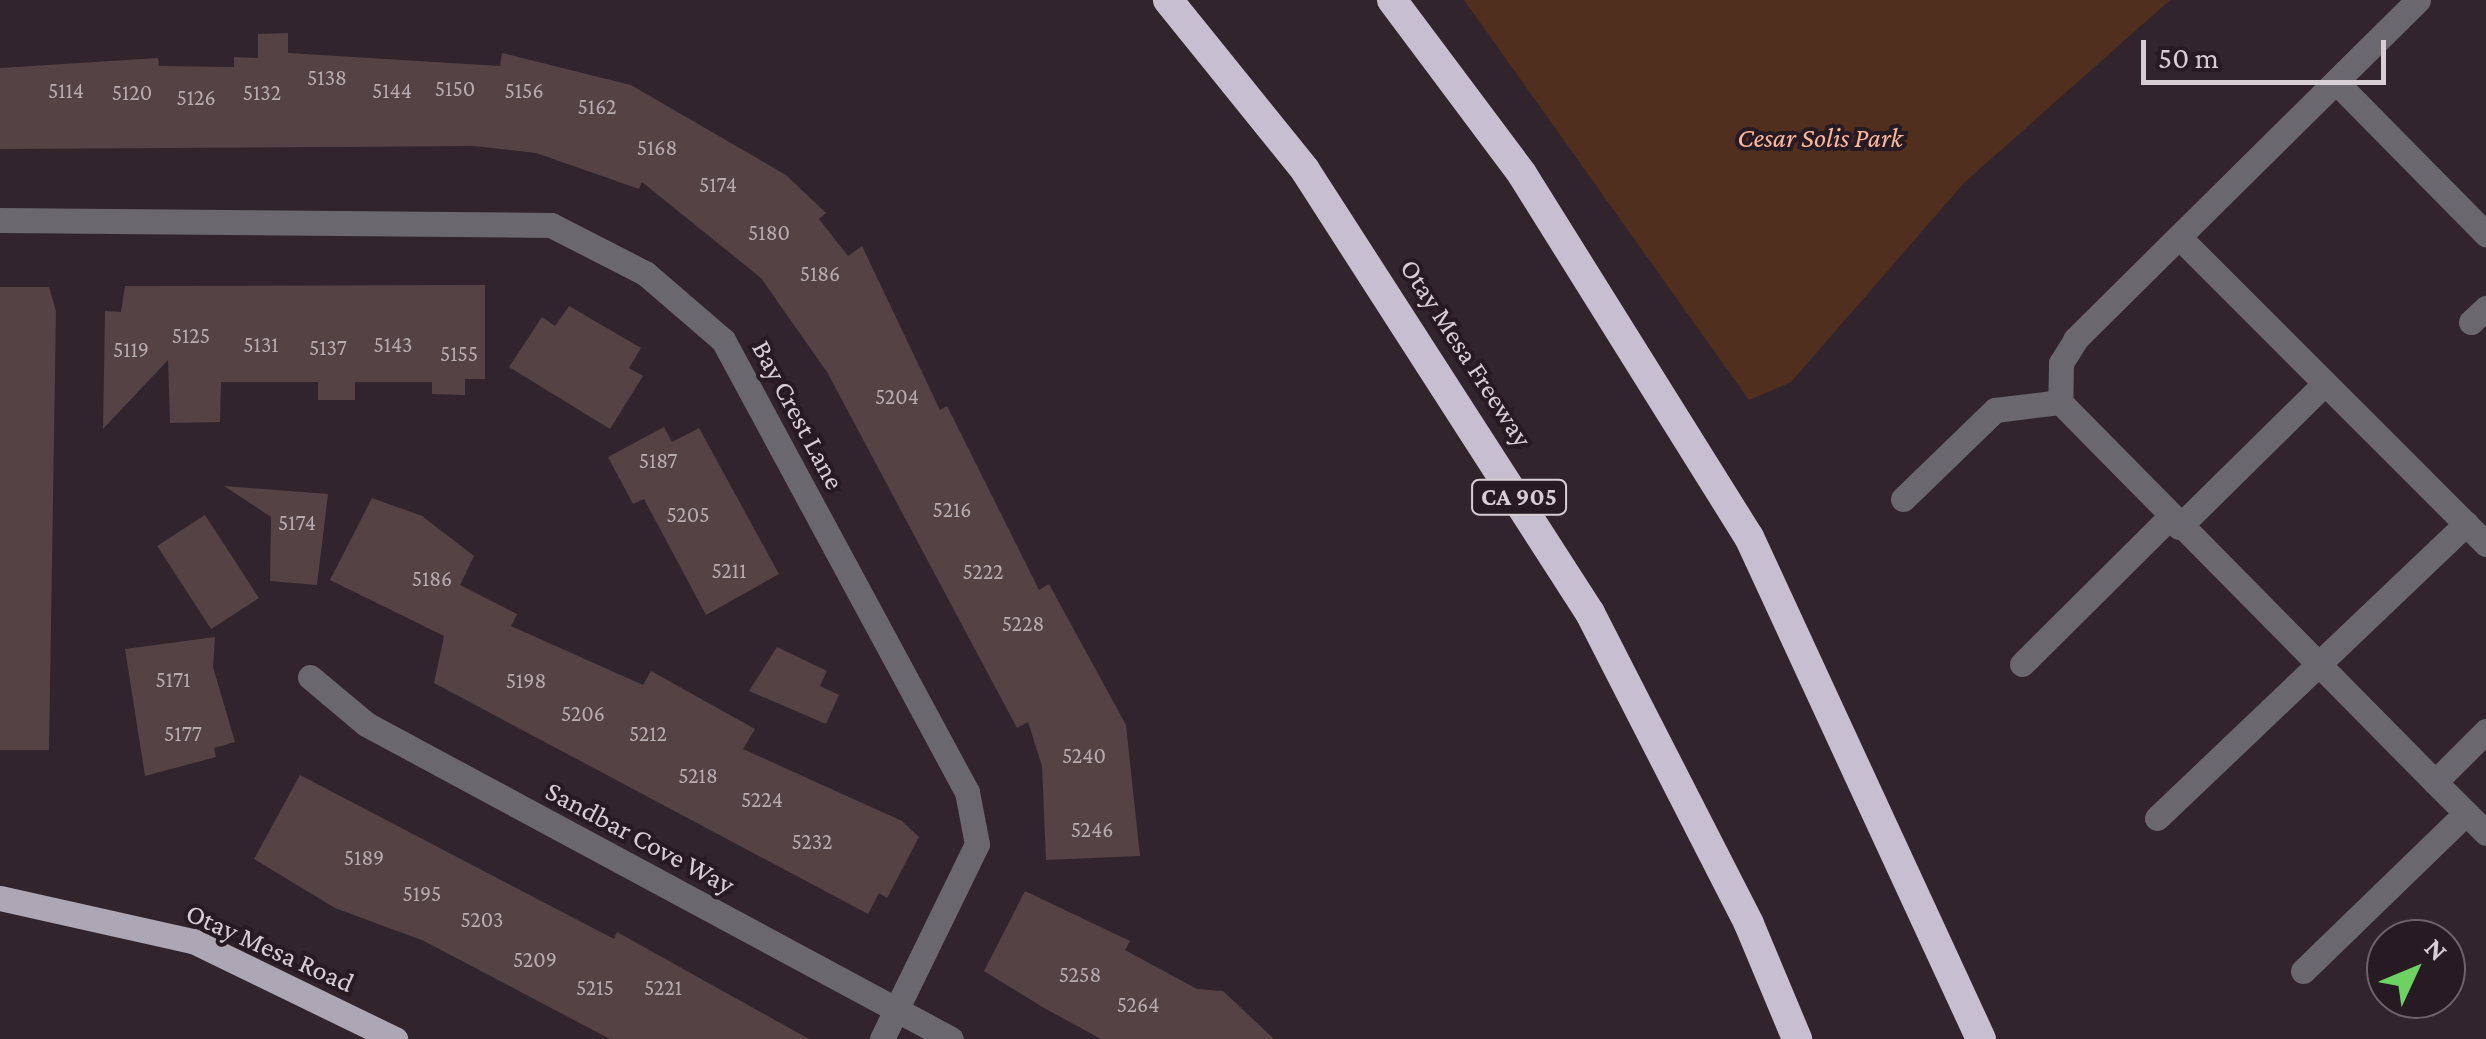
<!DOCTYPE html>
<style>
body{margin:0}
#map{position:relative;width:2486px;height:1039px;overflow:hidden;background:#31242c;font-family:"Crimson Pro",serif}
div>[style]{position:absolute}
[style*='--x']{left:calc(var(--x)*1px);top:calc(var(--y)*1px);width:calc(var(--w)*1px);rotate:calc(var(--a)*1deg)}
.green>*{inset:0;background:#512f1f}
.building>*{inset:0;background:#544244;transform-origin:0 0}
.minor>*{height:25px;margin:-12.5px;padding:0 12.5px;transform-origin:12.5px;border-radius:12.5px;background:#6b676e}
.major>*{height:25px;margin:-12.5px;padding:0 12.5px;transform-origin:12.5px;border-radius:12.5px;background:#ada6b4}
.highway>*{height:30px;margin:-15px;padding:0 15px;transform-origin:15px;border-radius:15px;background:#c7bfcf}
span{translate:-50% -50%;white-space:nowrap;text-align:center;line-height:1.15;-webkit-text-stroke:8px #271a23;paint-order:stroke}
.number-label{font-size:22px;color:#b6abb0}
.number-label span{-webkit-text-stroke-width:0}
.shield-label span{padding:2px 8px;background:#271a23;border:2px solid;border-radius:8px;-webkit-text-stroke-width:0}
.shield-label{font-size:25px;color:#d7ced4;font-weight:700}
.park-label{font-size:28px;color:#fcb89a;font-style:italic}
.street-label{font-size:28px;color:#d7ced4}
.north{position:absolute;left:2366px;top:919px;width:100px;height:100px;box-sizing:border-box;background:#271a23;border:2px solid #6d626a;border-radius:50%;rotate:46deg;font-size:28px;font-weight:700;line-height:40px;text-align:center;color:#d7ced4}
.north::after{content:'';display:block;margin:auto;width:35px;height:45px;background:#6cd362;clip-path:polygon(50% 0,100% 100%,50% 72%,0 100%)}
.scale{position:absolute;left:2141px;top:40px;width:245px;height:45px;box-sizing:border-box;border:5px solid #d7ced4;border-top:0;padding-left:12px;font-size:30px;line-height:35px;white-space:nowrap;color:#d7ced4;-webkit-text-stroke:8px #271a23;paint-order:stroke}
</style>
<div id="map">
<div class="green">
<i style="clip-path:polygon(1464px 0,2170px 0,1964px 183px,1791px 382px,1749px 400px)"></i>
</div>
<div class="building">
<i style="clip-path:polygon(288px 33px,288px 53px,500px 66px,502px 53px,631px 85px,786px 175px,826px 213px,819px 219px,848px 256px,862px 246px,940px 410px,947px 406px,1039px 590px,1049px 584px,1126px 725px,1140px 856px,1046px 860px,1042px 766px,1028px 722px,1017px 728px,827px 372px,761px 278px,642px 182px,639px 189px,536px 153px,474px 146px,0 149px,0 68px,158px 58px,159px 66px,234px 67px,234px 57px,258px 58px,258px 34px)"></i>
<i style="clip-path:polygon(485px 285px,485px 379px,465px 379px,465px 395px,432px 394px,432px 382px,355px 382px,355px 400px,318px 400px,318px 382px,221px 382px,220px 422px,170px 423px,168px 360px,103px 429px,105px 311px,121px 312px,125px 286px)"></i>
<i style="clip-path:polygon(0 287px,49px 287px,56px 311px,49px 750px,0 750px)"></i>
<i style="clip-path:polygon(569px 306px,641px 348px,629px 368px,643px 376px,610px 429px,509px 367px,542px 317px,555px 326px)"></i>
<i style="clip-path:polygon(664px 427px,672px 442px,699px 428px,779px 574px,706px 615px,644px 499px,633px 504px,608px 457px)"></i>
<i style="clip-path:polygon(224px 486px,328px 494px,317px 585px,270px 581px,271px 517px)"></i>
<i style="clip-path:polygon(372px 498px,422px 516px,474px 556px,460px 585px,517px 614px,511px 626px,643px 685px,651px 671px,755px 729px,743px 749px,902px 821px,919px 837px,887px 898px,879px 893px,868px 914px,434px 683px,444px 636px,330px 580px)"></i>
<i style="left:205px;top:515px;width:99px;height:57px;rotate:57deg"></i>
<i style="clip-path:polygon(215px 637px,213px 667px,235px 742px,214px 748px,216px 757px,145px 776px,125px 649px)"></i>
<i style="clip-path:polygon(777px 647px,827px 671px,820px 686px,839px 695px,826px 724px,749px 691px)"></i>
<i style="clip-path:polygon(300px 775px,614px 939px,617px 932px,809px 1039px,610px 1039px,424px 941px,335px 908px,254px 859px)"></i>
<i style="clip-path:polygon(1025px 891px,1130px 941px,1125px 950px,1197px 989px,1223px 991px,1274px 1039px,1101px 1039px,1044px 1008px,984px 971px)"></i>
</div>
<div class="minor">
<i style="--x:2418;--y:0;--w:482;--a:135.3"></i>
<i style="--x:2076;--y:339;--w:28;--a:122"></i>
<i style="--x:2061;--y:363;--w:39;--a:91"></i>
<i style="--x:2060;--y:402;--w:534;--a:45.38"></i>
<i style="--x:2435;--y:782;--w:72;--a:-45"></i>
<i style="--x:2336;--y:82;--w:214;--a:45.4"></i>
<i style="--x:0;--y:220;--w:551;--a:0.52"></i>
<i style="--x:551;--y:225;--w:106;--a:27.1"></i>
<i style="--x:645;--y:273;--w:103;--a:40.7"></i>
<i style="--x:723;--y:340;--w:514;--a:61.64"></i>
<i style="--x:967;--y:792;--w:53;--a:79.1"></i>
<i style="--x:977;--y:844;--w:217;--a:116"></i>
<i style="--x:2179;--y:237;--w:434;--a:45"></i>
<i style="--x:2471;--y:322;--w:21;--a:-43"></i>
<i style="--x:1903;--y:499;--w:128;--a:-44.1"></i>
<i style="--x:1995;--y:410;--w:65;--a:-7"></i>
<i style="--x:2179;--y:527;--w:205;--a:-44.6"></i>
<i style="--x:2022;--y:664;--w:209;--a:-44.8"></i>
<i style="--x:310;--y:677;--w:73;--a:40"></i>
<i style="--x:366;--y:724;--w:664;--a:28.3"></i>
<i style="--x:2435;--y:782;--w:72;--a:45"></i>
<i style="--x:2157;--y:818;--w:427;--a:-43.6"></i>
<i style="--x:2303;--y:971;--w:227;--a:-44.1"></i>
</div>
<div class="major">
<i style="--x:0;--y:898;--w:198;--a:12.6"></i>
<i style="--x:193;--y:941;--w:225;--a:25.9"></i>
</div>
<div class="highway">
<i style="--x:1168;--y:0;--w:218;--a:51.1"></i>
<i style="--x:1305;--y:170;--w:527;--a:57.25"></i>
<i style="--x:1590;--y:613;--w:349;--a:62.9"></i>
<i style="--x:1749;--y:924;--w:125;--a:67.3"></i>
<i style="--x:1392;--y:0;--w:217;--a:53.2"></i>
<i style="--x:1522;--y:174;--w:428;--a:58"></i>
<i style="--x:1749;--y:537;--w:553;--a:65.2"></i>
</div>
<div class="number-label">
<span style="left:327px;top:78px">5138</span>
<span style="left:455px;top:89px">5150</span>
<span style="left:66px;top:91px">5114</span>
<span style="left:392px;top:91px">5144</span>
<span style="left:524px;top:91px">5156</span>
<span style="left:132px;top:93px">5120</span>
<span style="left:262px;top:93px">5132</span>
<span style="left:196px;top:98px">5126</span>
<span style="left:597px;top:107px">5162</span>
<span style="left:657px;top:148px">5168</span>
<span style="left:718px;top:185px">5174</span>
<span style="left:769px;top:233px">5180</span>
<span style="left:820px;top:274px">5186</span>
<span style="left:191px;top:336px">5125</span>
<span style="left:261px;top:345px">5131</span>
<span style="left:393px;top:345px">5143</span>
<span style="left:328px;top:348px">5137</span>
<span style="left:131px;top:350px">5119</span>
<span style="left:459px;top:354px">5155</span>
<span style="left:897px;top:397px">5204</span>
<span style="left:658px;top:461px">5187</span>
<span style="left:952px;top:510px">5216</span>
<span style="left:688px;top:515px">5205</span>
<span style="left:297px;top:523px">5174</span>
<span style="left:729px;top:571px">5211</span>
<span style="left:983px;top:572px">5222</span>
<span style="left:432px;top:579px">5186</span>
<span style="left:1023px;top:624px">5228</span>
<span style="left:173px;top:680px">5171</span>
<span style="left:526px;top:681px">5198</span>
<span style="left:583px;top:714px">5206</span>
<span style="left:183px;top:734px">5177</span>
<span style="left:648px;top:734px">5212</span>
<span style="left:1084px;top:756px">5240</span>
<span style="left:698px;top:776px">5218</span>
<span style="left:762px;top:800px">5224</span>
<span style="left:1092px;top:830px">5246</span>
<span style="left:812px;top:842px">5232</span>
<span style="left:364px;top:858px">5189</span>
<span style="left:422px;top:894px">5195</span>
<span style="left:482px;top:920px">5203</span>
<span style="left:535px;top:960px">5209</span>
<span style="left:1080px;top:975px">5258</span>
<span style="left:595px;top:988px">5215</span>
<span style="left:663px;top:988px">5221</span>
<span style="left:1138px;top:1005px">5264</span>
</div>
<div class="shield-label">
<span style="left:1519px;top:497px">CA 905</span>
</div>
<div class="park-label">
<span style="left:1820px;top:138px">Cesar Solis Park</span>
</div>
<div class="street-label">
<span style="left:1466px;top:353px;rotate:57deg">Otay Mesa Freeway</span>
<span style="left:798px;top:415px;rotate:62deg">Bay Crest Lane</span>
<span style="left:640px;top:838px;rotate:28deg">Sandbar Cove Way</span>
<span style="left:270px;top:948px;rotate:24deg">Otay Mesa Road</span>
</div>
<div class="north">N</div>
<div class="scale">50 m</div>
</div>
